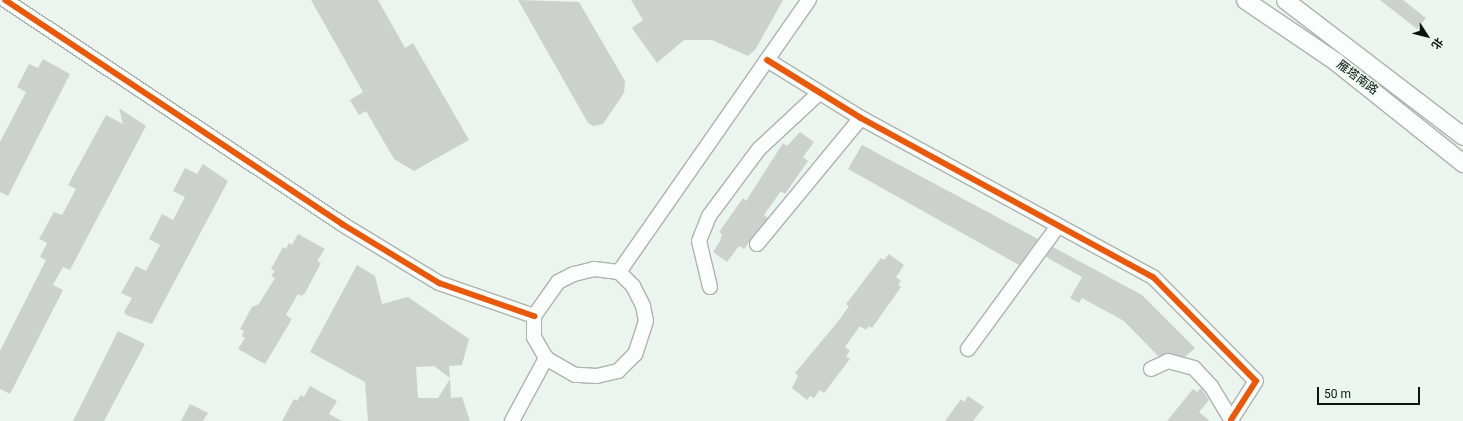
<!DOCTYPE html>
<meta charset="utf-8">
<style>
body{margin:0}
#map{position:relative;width:1463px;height:421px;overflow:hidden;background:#ecf4ef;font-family:Roboto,"Noto Sans SC",sans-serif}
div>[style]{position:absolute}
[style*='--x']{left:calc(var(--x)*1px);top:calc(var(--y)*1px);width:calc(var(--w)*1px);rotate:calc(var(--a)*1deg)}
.building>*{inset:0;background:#ccd1cc}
.roads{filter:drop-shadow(1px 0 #adb3af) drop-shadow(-1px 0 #adb3af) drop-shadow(0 1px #adb3af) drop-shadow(0 -1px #adb3af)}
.minor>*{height:14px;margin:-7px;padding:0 7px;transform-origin:7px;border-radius:7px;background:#fcfdfd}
.major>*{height:17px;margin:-8.5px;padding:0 8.5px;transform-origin:8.5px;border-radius:8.5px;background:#fcfdfd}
.cycleway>*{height:6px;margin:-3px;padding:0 3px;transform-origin:3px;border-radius:3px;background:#e8590c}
span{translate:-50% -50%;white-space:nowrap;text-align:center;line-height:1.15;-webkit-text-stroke:3px #e9f8ee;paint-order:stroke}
.street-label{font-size:12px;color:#0d120f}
.north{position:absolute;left:1407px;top:16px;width:40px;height:40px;-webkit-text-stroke:3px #e9f8ee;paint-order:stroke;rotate:126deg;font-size:11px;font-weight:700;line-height:16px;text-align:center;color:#0d120f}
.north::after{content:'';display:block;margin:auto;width:14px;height:18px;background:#0d120f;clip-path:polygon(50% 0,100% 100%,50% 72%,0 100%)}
.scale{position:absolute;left:1317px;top:387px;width:103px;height:18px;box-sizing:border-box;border:2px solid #0d120f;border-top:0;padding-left:5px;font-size:12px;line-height:14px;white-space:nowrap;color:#0d120f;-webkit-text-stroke:3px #e9f8ee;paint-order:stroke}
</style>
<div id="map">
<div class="building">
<i style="clip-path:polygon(311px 0,378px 0,405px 48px,413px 43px,469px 140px,414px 171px,394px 159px,366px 111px,359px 115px,350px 100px,363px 92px)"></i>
<i style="clip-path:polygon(518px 0,579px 2px,625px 81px,624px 93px,603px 124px,593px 126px,588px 123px)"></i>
<i style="clip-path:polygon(631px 0,783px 0,755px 50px,748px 56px,712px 40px,684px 40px,657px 63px,632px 28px,643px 20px)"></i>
<i style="clip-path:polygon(1380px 0,1403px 0,1426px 18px,1417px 29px)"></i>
<i style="clip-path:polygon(43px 59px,70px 74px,8px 196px,0 192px,0 142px,26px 92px,17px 87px,29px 64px,38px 68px)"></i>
<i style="clip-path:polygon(119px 108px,146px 126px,70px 270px,63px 267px,53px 285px,63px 290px,10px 394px,0 389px,0 351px,46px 260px,40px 257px,47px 243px,39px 239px,54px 212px,62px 215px,76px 189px,68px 185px,106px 115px,123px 124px)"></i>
<i style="clip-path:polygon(800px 132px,814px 142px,803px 157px,808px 161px,785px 194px,781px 191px,764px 215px,768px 218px,744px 249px,739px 246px,727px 262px,713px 252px,720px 241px,722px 234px,719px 232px,743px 198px,746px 201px,783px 143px,787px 146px)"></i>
<i style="clip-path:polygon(862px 145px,1038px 239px,1019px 265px,848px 169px)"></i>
<i style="clip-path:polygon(203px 164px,228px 181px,152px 324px,126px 315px,124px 312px,132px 298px,121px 293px,136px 266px,146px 271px,160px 245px,149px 239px,162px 214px,173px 220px,185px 197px,173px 191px,185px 168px,197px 174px)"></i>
<i style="clip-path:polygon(298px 234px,325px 249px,317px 261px,321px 263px,305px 293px,301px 296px,298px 294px,286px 315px,292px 319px,265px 364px,238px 349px,245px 338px,242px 336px,244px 331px,240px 329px,252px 307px,259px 304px,275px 278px,271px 276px,275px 271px,271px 269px,283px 247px,286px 249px,289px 243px,292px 245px)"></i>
<i style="clip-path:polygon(1053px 247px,1142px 295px,1195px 348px,1185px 357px,1170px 353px,1158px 356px,1124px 321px,1082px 298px,1079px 303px,1070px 298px,1082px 277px,1046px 257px)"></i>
<i style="clip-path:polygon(889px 254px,904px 265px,896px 277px,901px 281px,898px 285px,901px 287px,872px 328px,869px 326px,866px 330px,860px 326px,845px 347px,850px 351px,846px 356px,850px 359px,824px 393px,820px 390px,814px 398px,810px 396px,807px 400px,792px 388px,798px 376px,795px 373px,840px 319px,849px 306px,846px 304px,881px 258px,884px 260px)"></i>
<i style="clip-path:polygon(357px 265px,375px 276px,382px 304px,408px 297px,469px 339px,462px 365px,449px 366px,450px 378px,434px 366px,416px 367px,418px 398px,438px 398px,450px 379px,451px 398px,462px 397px,470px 421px,368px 421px,365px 382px,310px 352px)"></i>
<i style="clip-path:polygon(118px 331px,145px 344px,104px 421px,73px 421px)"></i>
<i style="clip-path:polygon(310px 386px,337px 401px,329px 414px,342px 421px,282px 421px,294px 399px,297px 401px,301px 395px,304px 397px)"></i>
<i style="clip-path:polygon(1201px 388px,1209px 400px,1199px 412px,1210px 421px,1167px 421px,1193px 389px,1197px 392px)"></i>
<i style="clip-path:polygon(968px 396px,984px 407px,973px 421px,945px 421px,961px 399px,964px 402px)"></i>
<i style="clip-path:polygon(190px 404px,208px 413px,203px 421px,181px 421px)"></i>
</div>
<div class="roads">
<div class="minor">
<i style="--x:5;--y:0;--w:405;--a:33.6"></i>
<i style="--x:342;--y:224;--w:114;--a:31.3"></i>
<i style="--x:439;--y:283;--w:101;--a:19.2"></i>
<i style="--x:767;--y:60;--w:110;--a:31.7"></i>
<i style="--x:861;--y:118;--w:332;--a:28.6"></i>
<i style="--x:1153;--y:277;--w:146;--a:45.3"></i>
<i style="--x:1256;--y:381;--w:46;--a:122.7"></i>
<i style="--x:757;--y:244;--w:163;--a:-50.5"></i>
<i style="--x:594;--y:269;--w:25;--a:7"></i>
<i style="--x:619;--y:272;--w:20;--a:45"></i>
<i style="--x:633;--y:286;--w:22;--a:63"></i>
<i style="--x:643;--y:306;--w:15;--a:79"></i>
<i style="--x:646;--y:321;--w:35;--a:108"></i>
<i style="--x:635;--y:354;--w:24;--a:135"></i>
<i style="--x:618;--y:371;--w:22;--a:167"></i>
<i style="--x:597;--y:376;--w:22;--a:-177"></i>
<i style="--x:575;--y:375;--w:34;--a:-150"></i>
<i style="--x:546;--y:358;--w:24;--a:-120"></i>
<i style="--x:534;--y:337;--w:21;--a:-90"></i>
<i style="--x:534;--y:316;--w:42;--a:-54.8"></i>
<i style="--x:558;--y:282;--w:18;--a:-27"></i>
<i style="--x:574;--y:274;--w:21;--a:-14"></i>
<i style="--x:619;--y:272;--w:332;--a:-55.1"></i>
<i style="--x:710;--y:287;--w:47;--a:-103.4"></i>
<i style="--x:699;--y:241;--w:27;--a:-68"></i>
<i style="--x:709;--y:216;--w:84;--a:-53.3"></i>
<i style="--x:759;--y:149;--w:82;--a:-43"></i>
<i style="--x:968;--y:349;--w:152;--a:-53.8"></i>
<i style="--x:1151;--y:369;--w:19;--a:-25"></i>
<i style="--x:1168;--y:361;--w:27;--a:15"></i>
<i style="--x:1194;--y:368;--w:25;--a:47"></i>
<i style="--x:1211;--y:386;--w:41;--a:59"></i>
<i style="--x:512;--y:421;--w:72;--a:-61.6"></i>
</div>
<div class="major">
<i style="--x:1245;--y:0;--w:109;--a:34.1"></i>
<i style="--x:1335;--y:61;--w:164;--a:38.6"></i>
<i style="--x:1285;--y:0;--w:224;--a:37.4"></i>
</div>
</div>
<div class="cycleway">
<i style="--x:5;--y:0;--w:405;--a:33.6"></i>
<i style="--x:342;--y:224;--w:114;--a:31.3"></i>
<i style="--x:439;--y:283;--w:101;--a:19.2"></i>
<i style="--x:767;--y:60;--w:110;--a:31.7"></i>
<i style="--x:861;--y:118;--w:332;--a:28.6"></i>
<i style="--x:1153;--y:277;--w:146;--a:45.3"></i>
<i style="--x:1256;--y:381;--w:46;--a:122.7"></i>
</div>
<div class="street-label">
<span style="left:1357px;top:78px;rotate:37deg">雁塔南路</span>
</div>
<div class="north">北</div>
<div class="scale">50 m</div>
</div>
